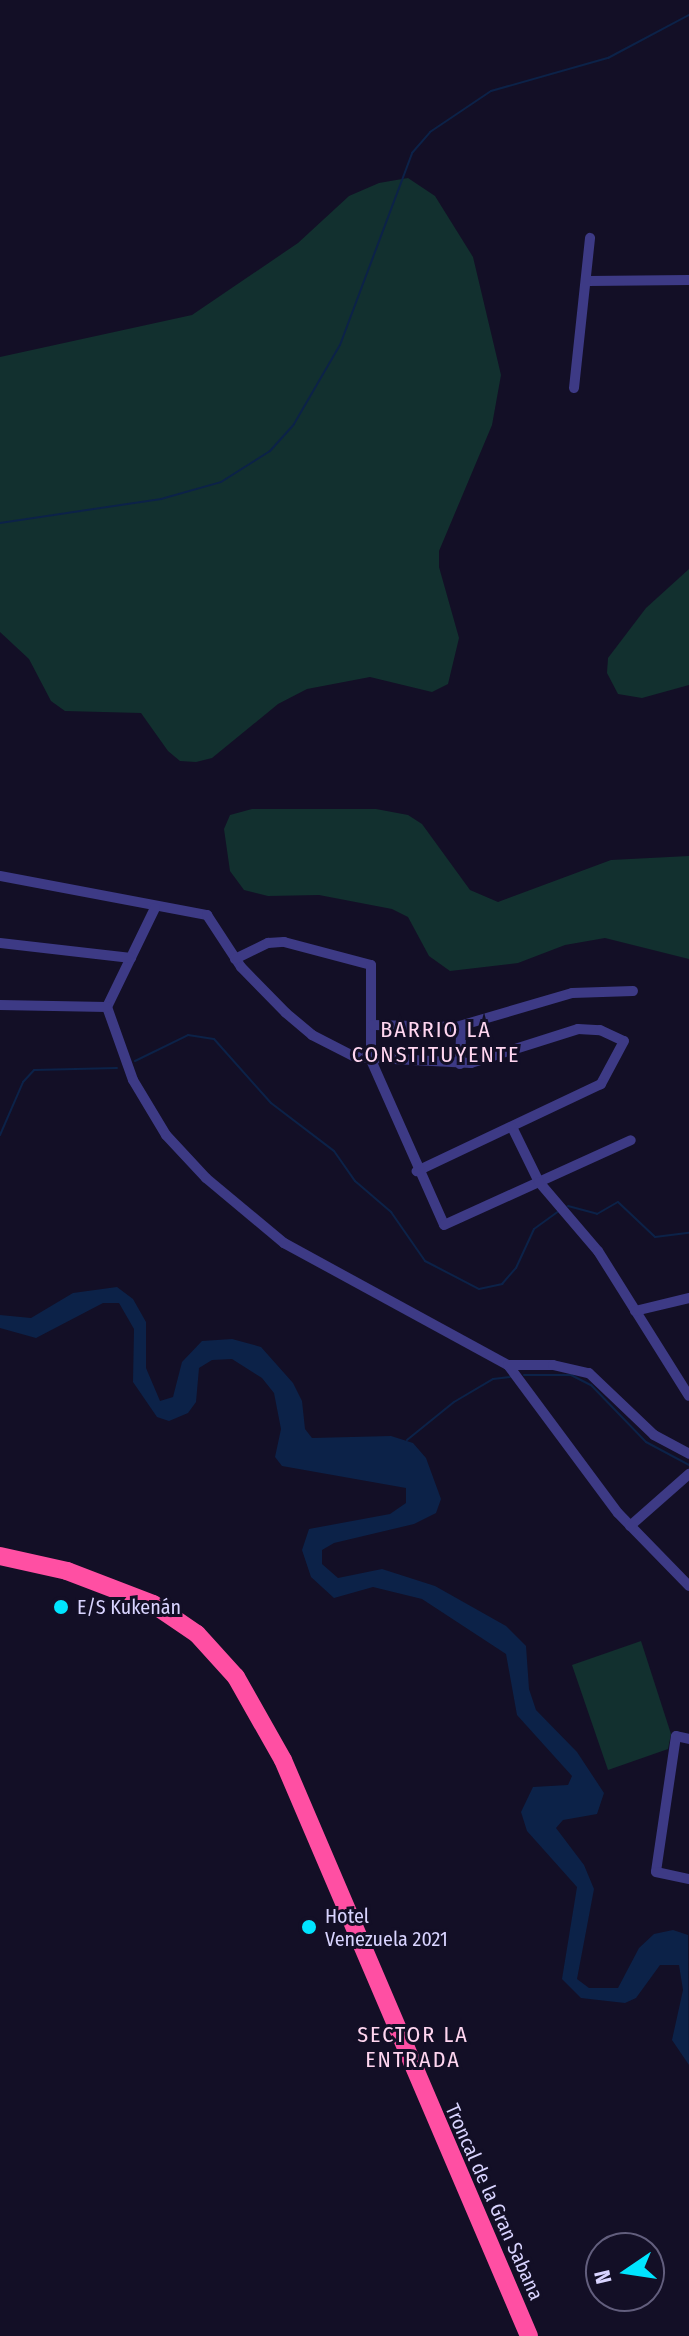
<!DOCTYPE html>
<meta charset="utf-8">
<style>
body{margin:0}
#map{position:relative;width:689px;height:2336px;overflow:hidden;background:#130f26;font-family:"Fira Sans Condensed",sans-serif}
div>[style]{position:absolute}
[style*='--x']{left:calc(var(--x)*1px);top:calc(var(--y)*1px);width:calc(var(--w)*1px);rotate:calc(var(--a)*1deg)}
.green>*{inset:0;background:#12302f}
.water>*{inset:0;background:#0c2248}
.stream>*{height:2px;margin:-1px;padding:0 1px;transform-origin:1px;border-radius:1px;background:#0c2248}
.street>*{height:10px;margin:-5px;padding:0 5px;transform-origin:5px;border-radius:5px;background:#3d3a85}
.highway>*{height:18px;margin:-9px;padding:0 9px;transform-origin:9px;border-radius:9px;background:#ff4fa3}
.dots>*{width:22px;height:22px;translate:-50% -50%;box-sizing:border-box;border:4px solid #130f26;border-radius:50%}
span{translate:-50% -50%;white-space:nowrap;text-align:center;line-height:1.15;-webkit-text-stroke:6px #130f26;paint-order:stroke}
.poi-label{font-size:20px;color:#d9d4ff}
.left{translate:0 -50%;text-align:left}
.street-label{font-size:20px;color:#d9d4ff}
.neighbourhood-label{font-size:22px;color:#ffd6f0;letter-spacing:2px}
.north{position:absolute;left:585px;top:2232px;width:80px;height:80px;box-sizing:border-box;background:#130f26;border:2px solid #625e7d;border-radius:50%;rotate:257deg;font-size:22px;font-weight:700;line-height:32px;text-align:center;color:#d9d4ff}
.north::after{content:'';display:block;margin:auto;width:28px;height:36px;background:#00e5ff;clip-path:polygon(50% 0,100% 100%,50% 72%,0 100%)}
</style>
<div id="map">
<div class="green">
<i style="clip-path:polygon(408px 178px,435px 196px,473px 257px,501px 375px,492px 425px,439px 551px,439px 567px,459px 638px,448px 684px,432px 692px,370px 677px,307px 689px,278px 704px,212px 758px,196px 762px,180px 761px,168px 751px,141px 713px,65px 711px,51px 701px,29px 659px,0 632px,0 357px,192px 315px,298px 243px,349px 196px,379px 183px)"></i>
<i style="clip-path:polygon(689px 569px,689px 685px,642px 698px,618px 694px,607px 673px,608px 658px,646px 608px)"></i>
<i style="clip-path:polygon(252px 809px,376px 809px,408px 815px,422px 824px,470px 890px,498px 902px,611px 860px,689px 856px,689px 959px,605px 938px,565px 945px,518px 963px,450px 971px,429px 956px,408px 917px,392px 909px,319px 895px,268px 896px,244px 890px,230px 871px,224px 829px,230px 815px)"></i>
<i style="clip-path:polygon(641px 1641px,671px 1734px,668px 1749px,608px 1770px,572px 1665px)"></i>
</div>
<div class="water">
<i style="clip-path:polygon(117px 1287px,133px 1299px,146px 1322px,146px 1368px,160px 1401px,173px 1397px,182px 1362px,202px 1341px,232px 1339px,261px 1347px,293px 1383px,302px 1401px,305px 1429px,312px 1438px,391px 1436px,413px 1443px,426px 1458px,441px 1499px,436px 1513px,414px 1524px,334px 1543px,322px 1550px,322px 1564px,338px 1578px,382px 1569px,435px 1586px,506px 1626px,526px 1646px,529px 1689px,536px 1710px,577px 1752px,604px 1793px,597px 1814px,563px 1820px,556px 1828px,584px 1865px,594px 1889px,577px 1979px,589px 1988px,618px 1988px,639px 1948px,654px 1934px,673px 1930px,688px 1935px,689px 2065px,672px 2040px,683px 1990px,679px 1965px,660px 1965px,636px 1998px,625px 2003px,581px 1998px,562px 1979px,577px 1887px,527px 1831px,521px 1812px,533px 1787px,568px 1785px,572px 1776px,517px 1715px,506px 1654px,422px 1599px,373px 1587px,334px 1598px,311px 1577px,302px 1550px,309px 1529px,390px 1514px,406px 1503px,406px 1488px,282px 1466px,275px 1457px,281px 1429px,274px 1393px,262px 1378px,232px 1359px,212px 1360px,199px 1368px,196px 1402px,188px 1413px,169px 1421px,157px 1417px,133px 1382px,134px 1329px,119px 1303px,103px 1303px,36px 1338px,0 1328px,0 1315px,31px 1318px,73px 1293px)"></i>
</div>
<div class="stream">
<i style="--x:0;--y:523;--w:163;--a:-8.5"></i>
<i style="--x:161;--y:499;--w:62;--a:-15.8"></i>
<i style="--x:221;--y:482;--w:58;--a:-32.3"></i>
<i style="--x:270;--y:451;--w:36;--a:-48"></i>
<i style="--x:294;--y:424;--w:91;--a:-59.8"></i>
<i style="--x:340;--y:345;--w:205;--a:-69.4"></i>
<i style="--x:412;--y:153;--w:28;--a:-49"></i>
<i style="--x:430;--y:132;--w:73;--a:-33.9"></i>
<i style="--x:491;--y:91;--w:122;--a:-15.8"></i>
<i style="--x:608;--y:58;--w:92;--a:-28"></i>
<i style="--x:135;--y:1061;--w:59;--a:-26.1"></i>
<i style="--x:188;--y:1035;--w:26;--a:9"></i>
<i style="--x:214;--y:1039;--w:86;--a:48.3"></i>
<i style="--x:271;--y:1103;--w:79;--a:37.3"></i>
<i style="--x:334;--y:1151;--w:37;--a:55"></i>
<i style="--x:355;--y:1181;--w:48;--a:40.7"></i>
<i style="--x:391;--y:1212;--w:60;--a:55.2"></i>
<i style="--x:425;--y:1261;--w:61;--a:27.4"></i>
<i style="--x:479;--y:1289;--w:24;--a:-12"></i>
<i style="--x:502;--y:1284;--w:21;--a:-49"></i>
<i style="--x:516;--y:1268;--w:43;--a:-65.2"></i>
<i style="--x:534;--y:1229;--w:29;--a:-36"></i>
<i style="--x:0;--y:1135;--w:58;--a:-66.5"></i>
<i style="--x:23;--y:1082;--w:16;--a:-47"></i>
<i style="--x:34;--y:1070;--w:83;--a:-1.4"></i>
<i style="--x:568;--y:1206;--w:30;--a:15"></i>
<i style="--x:597;--y:1214;--w:24;--a:-30"></i>
<i style="--x:618;--y:1202;--w:51;--a:43.4"></i>
<i style="--x:655;--y:1237;--w:34;--a:-7"></i>
<i style="--x:524;--y:1375;--w:47;--a:0"></i>
<i style="--x:571;--y:1375;--w:22;--a:27"></i>
<i style="--x:591;--y:1385;--w:79;--a:46"></i>
<i style="--x:646;--y:1442;--w:49;--a:28.1"></i>
<i style="--x:407;--y:1440;--w:60;--a:-39"></i>
<i style="--x:454;--y:1402;--w:45;--a:-30.5"></i>
<i style="--x:493;--y:1379;--w:17;--a:-7"></i>
</div>
<div class="street">
<i style="--x:588;--y:281;--w:101;--a:-0.6"></i>
<i style="--x:574;--y:388;--w:151;--a:-83.9"></i>
<i style="--x:0;--y:876;--w:211;--a:10.7"></i>
<i style="--x:207;--y:915;--w:62;--a:56.8"></i>
<i style="--x:241;--y:967;--w:64;--a:45.6"></i>
<i style="--x:286;--y:1013;--w:34;--a:40"></i>
<i style="--x:312;--y:1035;--w:48;--a:27.1"></i>
<i style="--x:355;--y:1057;--w:116;--a:3"></i>
<i style="--x:471;--y:1063;--w:112;--a:-17.6"></i>
<i style="--x:578;--y:1029;--w:22;--a:3"></i>
<i style="--x:600;--y:1030;--w:26;--a:25"></i>
<i style="--x:624;--y:1041;--w:49;--a:118.1"></i>
<i style="--x:601;--y:1084;--w:204;--a:154.7"></i>
<i style="--x:155;--y:908;--w:110;--a:115.9"></i>
<i style="--x:107;--y:1007;--w:77;--a:70.4"></i>
<i style="--x:133;--y:1080;--w:64;--a:59"></i>
<i style="--x:166;--y:1135;--w:59;--a:47.1"></i>
<i style="--x:206;--y:1178;--w:102;--a:39.8"></i>
<i style="--x:284;--y:1243;--w:255;--a:28.6"></i>
<i style="--x:508;--y:1365;--w:184;--a:53.4"></i>
<i style="--x:618;--y:1513;--w:102;--a:45.8"></i>
<i style="--x:0;--y:943;--w:132;--a:6.5"></i>
<i style="--x:235;--y:959;--w:37;--a:-26"></i>
<i style="--x:268;--y:943;--w:16;--a:-4"></i>
<i style="--x:284;--y:942;--w:90;--a:14.8"></i>
<i style="--x:371;--y:965;--w:95;--a:90"></i>
<i style="--x:371;--y:1060;--w:180;--a:66.1"></i>
<i style="--x:444;--y:1225;--w:205;--a:-24.4"></i>
<i style="--x:0;--y:1005;--w:107;--a:1.1"></i>
<i style="--x:373;--y:1025;--w:83;--a:1.4"></i>
<i style="--x:456;--y:1027;--w:121;--a:-16.3"></i>
<i style="--x:572;--y:993;--w:61;--a:-1.9"></i>
<i style="--x:460;--y:1064;--w:38;--a:-88"></i>
<i style="--x:512;--y:1127;--w:61;--a:63.9"></i>
<i style="--x:539;--y:1182;--w:91;--a:49.5"></i>
<i style="--x:598;--y:1251;--w:171;--a:57.9"></i>
<i style="--x:635;--y:1311;--w:56;--a:-13.5"></i>
<i style="--x:508;--y:1365;--w:45;--a:0"></i>
<i style="--x:553;--y:1365;--w:37;--a:13"></i>
<i style="--x:589;--y:1373;--w:90;--a:43.6"></i>
<i style="--x:654;--y:1435;--w:40;--a:28"></i>
<i style="--x:630;--y:1526;--w:79;--a:-41.4"></i>
<i style="--x:689;--y:1739;--w:13;--a:-167"></i>
<i style="--x:676;--y:1736;--w:137;--a:98.4"></i>
<i style="--x:656;--y:1872;--w:34;--a:12"></i>
</div>
<div class="highway">
<i style="--x:0;--y:1556;--w:69;--a:12.6"></i>
<i style="--x:67;--y:1571;--w:92;--a:21"></i>
<i style="--x:153;--y:1604;--w:53;--a:34.3"></i>
<i style="--x:197;--y:1634;--w:58;--a:47.8"></i>
<i style="--x:236;--y:1677;--w:95;--a:60.5"></i>
<i style="--x:283;--y:1760;--w:626;--a:66.87"></i>
</div>
<div class="dots">
<i style="left:61px;top:1607px;background:#00e5ff"></i>
<i style="left:309px;top:1927px;background:#00e5ff"></i>
</div>
<div class="poi-label">
<span class="left" style="left:77px;top:1607px">E/S Kukenán</span>
<span class="left" style="left:325px;top:1928px">Hotel<br>Venezuela 2021</span>
</div>
<div class="street-label">
<span style="left:494px;top:2202px;rotate:66deg">Troncal de la Gran Sabana</span>
</div>
<div class="neighbourhood-label">
<span style="left:436px;top:1042px">BARRIO LA<br>CONSTITUYENTE</span>
<span style="left:413px;top:2047px">SECTOR LA<br>ENTRADA</span>
</div>
<div class="north">N</div>
</div>
